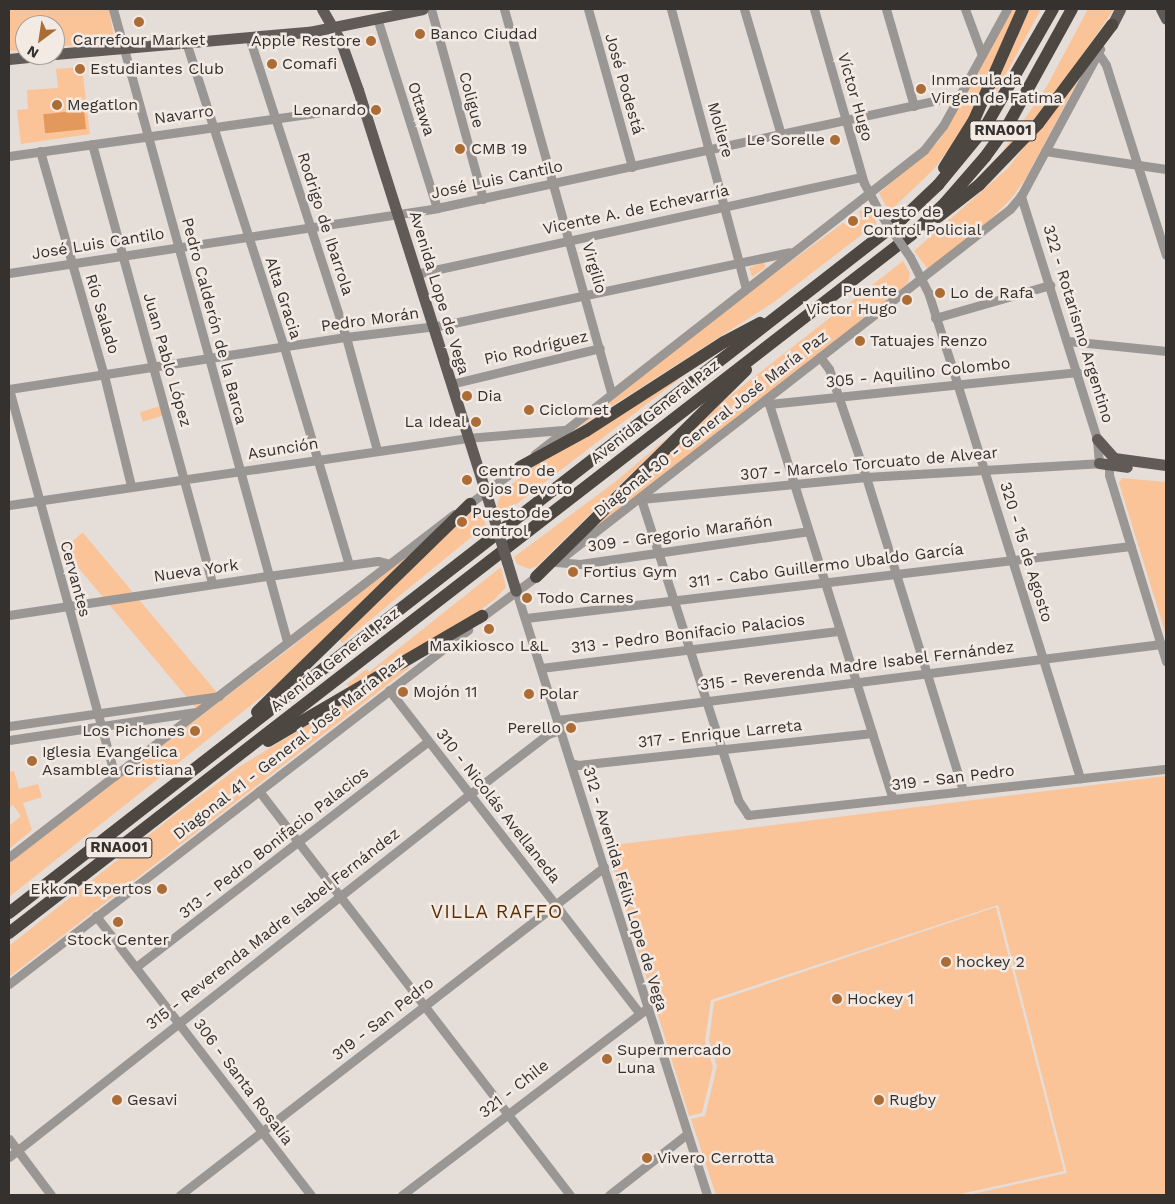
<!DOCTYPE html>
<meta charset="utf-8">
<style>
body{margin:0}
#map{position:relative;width:1175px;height:1204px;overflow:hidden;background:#e5ddd7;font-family:"Work Sans",sans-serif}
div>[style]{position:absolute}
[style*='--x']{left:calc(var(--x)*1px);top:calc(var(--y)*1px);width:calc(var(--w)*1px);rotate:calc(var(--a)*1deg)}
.green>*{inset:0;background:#fbc398;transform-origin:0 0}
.water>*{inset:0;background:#e3995c;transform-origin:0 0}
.minor>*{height:9px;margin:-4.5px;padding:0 4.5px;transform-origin:4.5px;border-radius:4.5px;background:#9a9694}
.major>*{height:11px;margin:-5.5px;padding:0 5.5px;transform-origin:5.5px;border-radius:5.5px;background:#615b57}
.highway>*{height:12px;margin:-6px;padding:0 6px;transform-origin:6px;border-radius:6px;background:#4d4741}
.minor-bridge>*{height:9px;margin:-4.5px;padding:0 4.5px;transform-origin:4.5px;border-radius:4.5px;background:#9a9694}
.major-bridge>*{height:11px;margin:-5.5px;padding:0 5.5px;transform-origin:5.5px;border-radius:5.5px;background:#615b57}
.dots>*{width:14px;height:14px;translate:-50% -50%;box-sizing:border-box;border:2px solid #f3eae4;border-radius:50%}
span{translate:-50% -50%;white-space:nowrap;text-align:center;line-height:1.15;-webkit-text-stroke:5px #f3eae4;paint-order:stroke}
.shield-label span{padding:1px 4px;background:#f3eae4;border:1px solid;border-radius:4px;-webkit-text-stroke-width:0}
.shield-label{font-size:15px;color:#34312f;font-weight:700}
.poi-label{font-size:16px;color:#34312f}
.left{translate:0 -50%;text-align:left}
.right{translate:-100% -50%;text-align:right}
.street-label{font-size:16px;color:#34312f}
.quarter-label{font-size:19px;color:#582e03;letter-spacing:1px}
.frame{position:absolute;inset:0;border:10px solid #34312f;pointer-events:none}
.north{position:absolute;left:15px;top:15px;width:50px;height:50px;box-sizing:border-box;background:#f3eae4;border:1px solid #a7a09c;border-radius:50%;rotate:211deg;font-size:14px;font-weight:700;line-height:20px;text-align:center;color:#34312f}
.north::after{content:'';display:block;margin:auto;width:18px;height:22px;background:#ac6c35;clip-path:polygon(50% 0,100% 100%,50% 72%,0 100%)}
</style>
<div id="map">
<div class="green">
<i style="clip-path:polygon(9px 9px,109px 9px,114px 37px,108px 42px,55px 47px,55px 25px,25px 25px,25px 50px,9px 51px)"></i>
<i style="clip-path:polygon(1011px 9px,1017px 9px,964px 129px,934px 169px,889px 212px,879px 193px,939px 141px)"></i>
<i style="clip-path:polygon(1029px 9px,1041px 9px,997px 91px,994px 89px)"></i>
<i style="clip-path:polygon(1088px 9px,1114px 9px,1041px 115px,1001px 154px,1047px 86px)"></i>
<i style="clip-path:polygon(82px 67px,90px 134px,21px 144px,17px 110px,28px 109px,27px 90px,58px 88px,56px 69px)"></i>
<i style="clip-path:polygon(1082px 73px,1026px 178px,1011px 199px,985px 225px,928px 269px,914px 251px,1008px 168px)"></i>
<i style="clip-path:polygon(863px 210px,871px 213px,877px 223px,774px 302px,573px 431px,706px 324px,843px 223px,850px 227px,861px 219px,859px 211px)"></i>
<i style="clip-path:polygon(903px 261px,910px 273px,908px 283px,640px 499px,579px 537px,727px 398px)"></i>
<i style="clip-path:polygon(763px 262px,766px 267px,752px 277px,749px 268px)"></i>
<i style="clip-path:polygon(677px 378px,678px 380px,501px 516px,497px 504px,503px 491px,535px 466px)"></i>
<i style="left:160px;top:406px;width:10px;height:21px;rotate:73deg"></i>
<i style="clip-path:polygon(674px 432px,537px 566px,529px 569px,517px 564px,514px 557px,615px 482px)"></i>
<i style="clip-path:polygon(1122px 478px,1166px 482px,1166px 635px,1119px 483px)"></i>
<i style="clip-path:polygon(475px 511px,482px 515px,486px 525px,342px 643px,339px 639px,469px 513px)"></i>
<i style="clip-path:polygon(415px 547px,418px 549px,289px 675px,9px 897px,9px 862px,289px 649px)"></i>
<i style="clip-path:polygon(501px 567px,506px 587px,494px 600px,462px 623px,349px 687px,347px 684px,367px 669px,369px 672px)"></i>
<i style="clip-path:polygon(406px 665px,409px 668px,9px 977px,9px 946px,173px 816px,239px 767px)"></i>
<i style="left:219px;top:695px;width:26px;height:212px;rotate:140deg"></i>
<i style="clip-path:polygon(14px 771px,19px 789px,38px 784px,42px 797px,23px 803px,32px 830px,9px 849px,9px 826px,21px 816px,13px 805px,9px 808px,9px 772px)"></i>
<i style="clip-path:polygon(1166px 776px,1166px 1195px,968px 1195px,1067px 1173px,998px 905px,711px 1000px,705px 1041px,713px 1067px,702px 1113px,689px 1116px,606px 846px)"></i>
<i style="clip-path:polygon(996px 907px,1064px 1171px,956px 1195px,716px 1195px,691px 1119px,705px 1116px,717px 1066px,709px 1040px,714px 1002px)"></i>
</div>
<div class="water">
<i style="left:84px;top:110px;width:19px;height:41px;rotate:84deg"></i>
</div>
<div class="minor">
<i style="--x:113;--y:9;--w:656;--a:74.61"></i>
<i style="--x:431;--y:9;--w:197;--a:74.7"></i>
<i style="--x:504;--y:9;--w:399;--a:74.4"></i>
<i style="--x:588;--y:9;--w:164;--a:74.4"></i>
<i style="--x:671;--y:9;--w:290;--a:75"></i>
<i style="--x:744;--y:9;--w:131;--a:73.6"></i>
<i style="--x:814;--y:9;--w:181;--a:74"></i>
<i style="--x:864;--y:183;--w:36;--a:62"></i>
<i style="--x:886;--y:9;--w:101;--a:73.9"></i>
<i style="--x:965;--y:9;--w:49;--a:69.7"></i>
<i style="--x:377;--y:18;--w:199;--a:72.5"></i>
<i style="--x:249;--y:37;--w:315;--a:72.1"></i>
<i style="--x:346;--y:337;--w:117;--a:74.7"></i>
<i style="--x:186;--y:42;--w:320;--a:72.2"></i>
<i style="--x:284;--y:347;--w:227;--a:73.4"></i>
<i style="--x:1098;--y:53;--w:14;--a:56"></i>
<i style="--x:1106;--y:65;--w:199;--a:72.5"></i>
<i style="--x:92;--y:144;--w:456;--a:74.7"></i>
<i style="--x:40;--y:151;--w:233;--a:74.1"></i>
<i style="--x:104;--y:375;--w:114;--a:76.3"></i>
<i style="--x:1045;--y:151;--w:122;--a:8.5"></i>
<i style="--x:9;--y:156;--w:336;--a:-8"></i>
<i style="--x:342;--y:109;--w:22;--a:5"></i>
<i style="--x:910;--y:257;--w:39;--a:63"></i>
<i style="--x:928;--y:292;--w:96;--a:72.3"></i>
<i style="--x:957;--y:383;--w:414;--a:72.7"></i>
<i style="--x:9;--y:273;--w:433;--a:-8.6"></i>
<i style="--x:437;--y:208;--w:518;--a:-12.16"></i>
<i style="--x:943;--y:99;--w:14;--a:8"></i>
<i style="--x:416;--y:274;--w:456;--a:-12.3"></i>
<i style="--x:935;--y:318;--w:120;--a:-16"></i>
<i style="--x:1068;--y:341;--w:99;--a:5.8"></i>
<i style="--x:820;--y:357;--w:15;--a:53"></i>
<i style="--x:829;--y:369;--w:114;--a:71.1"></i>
<i style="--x:866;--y:477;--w:329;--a:72.8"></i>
<i style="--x:451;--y:384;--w:153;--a:-13.6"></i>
<i style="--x:9;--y:389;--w:341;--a:-8.8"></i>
<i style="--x:346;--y:337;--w:99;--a:-7"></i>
<i style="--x:444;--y:325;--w:353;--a:-11.9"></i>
<i style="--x:9;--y:389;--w:401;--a:74.7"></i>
<i style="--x:765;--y:400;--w:6;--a:45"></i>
<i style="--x:769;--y:404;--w:310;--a:-5.9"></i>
<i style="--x:769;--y:404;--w:414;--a:72.6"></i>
<i style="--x:535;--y:454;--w:494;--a:-38"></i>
<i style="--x:924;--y:150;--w:31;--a:-52"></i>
<i style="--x:943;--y:126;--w:133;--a:-61.3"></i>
<i style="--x:1109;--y:465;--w:10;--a:90"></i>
<i style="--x:1109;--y:475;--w:195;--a:73"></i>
<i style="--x:641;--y:499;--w:316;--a:72.1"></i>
<i style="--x:738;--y:800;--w:18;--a:56"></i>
<i style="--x:748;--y:815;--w:421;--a:-6.3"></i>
<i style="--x:641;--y:499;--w:226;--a:-5.6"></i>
<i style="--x:866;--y:477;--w:233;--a:-3.4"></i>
<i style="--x:1099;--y:463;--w:24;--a:-95"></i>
<i style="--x:1097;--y:439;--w:255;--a:-107.4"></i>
<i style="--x:9;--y:505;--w:463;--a:-8.3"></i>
<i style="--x:467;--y:438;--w:96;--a:-4.8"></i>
<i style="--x:465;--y:507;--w:72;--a:-36.6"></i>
<i style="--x:563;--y:557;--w:566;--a:-37.9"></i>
<i style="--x:1010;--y:209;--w:17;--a:-50"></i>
<i style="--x:1021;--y:196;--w:167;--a:-61.7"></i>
<i style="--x:556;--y:562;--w:24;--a:5"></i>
<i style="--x:580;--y:564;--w:230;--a:-8.2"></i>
<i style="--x:516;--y:591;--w:633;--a:72.45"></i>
<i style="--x:9;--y:615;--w:262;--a:-8.6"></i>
<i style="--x:268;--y:576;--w:111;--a:-7.8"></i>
<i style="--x:378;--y:561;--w:9;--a:13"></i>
<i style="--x:526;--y:618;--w:609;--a:-6.79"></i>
<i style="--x:479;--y:619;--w:77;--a:-36.6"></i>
<i style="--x:541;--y:668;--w:301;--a:-7.1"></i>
<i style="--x:389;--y:690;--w:408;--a:52.2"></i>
<i style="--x:557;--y:720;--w:609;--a:-7.17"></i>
<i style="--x:9;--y:726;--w:212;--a:-8.1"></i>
<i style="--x:9;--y:740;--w:189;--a:-8.5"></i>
<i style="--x:571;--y:763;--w:7;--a:16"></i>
<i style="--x:578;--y:765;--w:296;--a:-6.2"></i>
<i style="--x:259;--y:791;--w:510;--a:52.41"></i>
<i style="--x:9;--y:857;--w:562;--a:-37.62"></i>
<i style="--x:96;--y:916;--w:352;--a:52.4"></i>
<i style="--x:136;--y:967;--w:369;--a:-37.7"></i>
<i style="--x:9;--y:984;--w:580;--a:-37.64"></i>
<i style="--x:9;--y:1139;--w:70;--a:53.1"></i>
<i style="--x:9;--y:1157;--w:587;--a:-38.22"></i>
<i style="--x:470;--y:794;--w:98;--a:-37.6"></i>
<i style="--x:548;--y:734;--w:13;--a:-18"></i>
<i style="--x:180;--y:1195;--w:536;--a:-37.72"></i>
<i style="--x:402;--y:1195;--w:305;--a:-37.3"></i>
<i style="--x:609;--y:1195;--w:99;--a:-38"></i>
</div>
<div class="major">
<i style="--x:322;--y:9;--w:38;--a:60"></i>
<i style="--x:341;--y:42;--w:51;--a:70.5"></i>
<i style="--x:358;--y:90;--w:450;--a:72.4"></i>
<i style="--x:1161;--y:9;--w:11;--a:63"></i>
<i style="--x:1112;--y:25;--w:18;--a:-63"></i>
<i style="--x:55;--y:54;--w:255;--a:-5"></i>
<i style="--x:309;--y:32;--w:116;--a:-11.4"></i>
<i style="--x:9;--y:59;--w:39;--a:-6"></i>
<i style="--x:1097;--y:439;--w:25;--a:48"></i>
<i style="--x:1114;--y:458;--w:52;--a:7.7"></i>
<i style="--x:1099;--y:463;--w:28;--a:8"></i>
<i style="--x:507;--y:562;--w:30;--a:73"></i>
</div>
<div class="highway">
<i style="--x:944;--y:168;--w:57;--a:-58"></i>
<i style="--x:974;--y:120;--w:121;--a:-66.2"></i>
<i style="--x:938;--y:217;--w:52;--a:-38"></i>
<i style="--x:979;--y:185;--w:85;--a:-46"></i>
<i style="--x:1038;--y:124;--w:124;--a:-53.2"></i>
<i style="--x:520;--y:467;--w:75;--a:-28.6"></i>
<i style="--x:586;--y:431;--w:164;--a:-32.8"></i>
<i style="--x:724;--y:342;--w:41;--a:-27.8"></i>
<i style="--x:536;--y:577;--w:295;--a:-44.6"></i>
<i style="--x:257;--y:712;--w:298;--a:-44.3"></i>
<i style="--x:268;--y:741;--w:248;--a:-30.3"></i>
<i style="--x:9;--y:913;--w:1131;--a:-37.85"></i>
<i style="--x:902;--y:219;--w:50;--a:-43.4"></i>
<i style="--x:938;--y:185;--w:72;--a:-50.6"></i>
<i style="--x:984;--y:129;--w:138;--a:-60.1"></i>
<i style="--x:9;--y:933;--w:1141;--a:-37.73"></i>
<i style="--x:911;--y:235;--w:47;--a:-43.3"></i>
<i style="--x:945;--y:203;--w:61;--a:-49"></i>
<i style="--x:985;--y:157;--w:39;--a:-54"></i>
<i style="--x:1008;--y:125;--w:132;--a:-61.1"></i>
</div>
<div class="minor-bridge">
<i style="--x:881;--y:215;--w:51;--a:55.4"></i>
</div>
<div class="major-bridge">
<i style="--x:494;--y:519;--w:45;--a:73.2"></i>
</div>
<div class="dots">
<i style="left:139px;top:22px;background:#ac6c35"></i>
<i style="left:420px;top:34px;background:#ac6c35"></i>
<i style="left:371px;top:41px;background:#ac6c35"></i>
<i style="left:272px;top:64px;background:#ac6c35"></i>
<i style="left:80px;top:69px;background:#ac6c35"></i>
<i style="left:921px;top:89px;background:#ac6c35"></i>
<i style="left:57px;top:105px;background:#ac6c35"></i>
<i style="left:376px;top:110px;background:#ac6c35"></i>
<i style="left:835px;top:140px;background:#ac6c35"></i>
<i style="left:460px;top:149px;background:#ac6c35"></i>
<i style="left:853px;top:221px;background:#ac6c35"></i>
<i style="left:940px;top:293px;background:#ac6c35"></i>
<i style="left:907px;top:300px;background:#ac6c35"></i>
<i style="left:860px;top:341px;background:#ac6c35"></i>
<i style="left:467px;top:396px;background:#ac6c35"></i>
<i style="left:529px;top:410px;background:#ac6c35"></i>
<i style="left:476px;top:422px;background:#ac6c35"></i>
<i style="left:467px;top:480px;background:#ac6c35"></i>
<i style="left:462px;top:522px;background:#ac6c35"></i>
<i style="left:573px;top:572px;background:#ac6c35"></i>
<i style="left:527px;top:598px;background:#ac6c35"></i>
<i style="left:489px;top:629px;background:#ac6c35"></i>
<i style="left:403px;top:692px;background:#ac6c35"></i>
<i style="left:529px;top:694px;background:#ac6c35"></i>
<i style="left:571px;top:728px;background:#ac6c35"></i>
<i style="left:195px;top:731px;background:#ac6c35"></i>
<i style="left:32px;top:761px;background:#ac6c35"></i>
<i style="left:162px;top:889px;background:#ac6c35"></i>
<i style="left:118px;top:922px;background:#ac6c35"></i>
<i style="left:946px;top:962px;background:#ac6c35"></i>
<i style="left:837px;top:999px;background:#ac6c35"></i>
<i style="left:607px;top:1059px;background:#ac6c35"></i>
<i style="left:117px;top:1100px;background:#ac6c35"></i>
<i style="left:879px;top:1100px;background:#ac6c35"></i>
<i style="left:647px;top:1158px;background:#ac6c35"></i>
</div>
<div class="shield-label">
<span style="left:1003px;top:131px">RNA001</span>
<span style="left:119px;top:848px">RNA001</span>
</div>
<div class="poi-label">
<span class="left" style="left:430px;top:34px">Banco Ciudad</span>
<span style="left:139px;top:40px">Carrefour Market</span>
<span class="right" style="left:361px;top:41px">Apple Restore</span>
<span class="left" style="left:282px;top:64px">Comafi</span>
<span class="left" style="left:90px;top:69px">Estudiantes Club</span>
<span class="left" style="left:931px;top:89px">Inmaculada<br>Virgen de Fatima</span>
<span class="left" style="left:67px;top:105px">Megatlon</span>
<span class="right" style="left:366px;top:110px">Leonardo</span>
<span class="right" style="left:825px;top:140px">Le Sorelle</span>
<span class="left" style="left:471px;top:149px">CMB 19</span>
<span class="left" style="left:863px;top:221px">Puesto de<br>Control Policial</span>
<span class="right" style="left:897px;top:300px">Puente<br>Victor Hugo</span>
<span class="left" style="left:950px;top:293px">Lo de Rafa</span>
<span class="left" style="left:870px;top:341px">Tatuajes Renzo</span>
<span class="left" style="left:477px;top:396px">Dia</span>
<span class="left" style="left:539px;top:410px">Ciclomet</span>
<span class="right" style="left:466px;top:422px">La Ideal</span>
<span class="left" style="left:478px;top:480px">Centro de<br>Ojos Devoto</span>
<span class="left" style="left:472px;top:522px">Puesto de<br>control</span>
<span class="left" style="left:583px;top:572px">Fortius Gym</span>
<span class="left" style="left:537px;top:598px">Todo Carnes</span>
<span style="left:489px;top:646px">Maxikiosco L&amp;L</span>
<span class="left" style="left:413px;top:692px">Mojón 11</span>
<span class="left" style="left:539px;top:694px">Polar</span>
<span class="right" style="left:561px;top:728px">Perello</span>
<span class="right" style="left:185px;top:731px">Los Pichones</span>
<span class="left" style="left:42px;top:761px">Iglesia Evangelica<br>Asamblea Cristiana</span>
<span class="right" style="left:152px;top:889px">Ekkon Expertos</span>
<span style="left:118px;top:940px">Stock Center</span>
<span class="left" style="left:956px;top:962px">hockey 2</span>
<span class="left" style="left:847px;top:999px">Hockey 1</span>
<span class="left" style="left:617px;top:1059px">Supermercado<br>Luna</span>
<span class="left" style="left:127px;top:1100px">Gesavi</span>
<span class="left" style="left:889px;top:1100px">Rugby</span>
<span class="left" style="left:657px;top:1158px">Vivero Cerrotta</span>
</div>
<div class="street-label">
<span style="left:624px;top:84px;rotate:74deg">José Podestá</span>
<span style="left:855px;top:97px;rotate:74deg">Víctor Hugo</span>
<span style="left:471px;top:100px;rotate:75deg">Coligue</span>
<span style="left:421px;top:109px;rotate:72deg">Ottawa</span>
<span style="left:184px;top:115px;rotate:-8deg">Navarro</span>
<span style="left:720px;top:130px;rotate:74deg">Moliere</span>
<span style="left:497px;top:180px;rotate:-12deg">José Luis Cantilo</span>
<span style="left:636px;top:210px;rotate:-12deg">Vicente A. de Echevarría</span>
<span style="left:325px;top:224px;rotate:72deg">Rodrigo de Ibarrola</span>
<span style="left:98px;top:244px;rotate:-9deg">José Luis Cantilo</span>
<span style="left:594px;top:268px;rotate:74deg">Virgilio</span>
<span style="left:439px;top:293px;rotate:73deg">Avenida Lope de Vega</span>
<span style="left:283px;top:298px;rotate:72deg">Alta Gracia</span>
<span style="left:102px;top:314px;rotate:73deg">Río Salado</span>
<span style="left:370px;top:320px;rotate:-8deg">Pedro Morán</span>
<span style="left:214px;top:321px;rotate:75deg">Pedro Calderón de la Barca</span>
<span style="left:1078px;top:324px;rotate:73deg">322 - Rotarismo Argentino</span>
<span style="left:536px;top:348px;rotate:-13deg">Pio Rodríguez</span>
<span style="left:167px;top:360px;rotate:74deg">Juan Pablo López</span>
<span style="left:918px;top:373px;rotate:-6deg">305 - Aquilino Colombo</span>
<span style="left:655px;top:412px;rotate:-38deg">Avenida General Paz</span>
<span style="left:711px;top:424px;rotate:-38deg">Diagonal 30 - General José María Paz</span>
<span style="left:283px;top:449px;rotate:-9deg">Asunción</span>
<span style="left:869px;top:464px;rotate:-5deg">307 - Marcelo Torcuato de Alvear</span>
<span style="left:680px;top:534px;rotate:-8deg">309 - Gregorio Marañón</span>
<span style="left:1026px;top:552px;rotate:73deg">320 - 15 de Agosto</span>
<span style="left:826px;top:566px;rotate:-7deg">311 - Cabo Guillermo Ubaldo García</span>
<span style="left:196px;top:571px;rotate:-8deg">Nueva York</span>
<span style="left:75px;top:579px;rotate:75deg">Cervantes</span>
<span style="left:688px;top:634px;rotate:-7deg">313 - Pedro Bonifacio Palacios</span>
<span style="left:335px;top:660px;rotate:-38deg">Avenida General Paz</span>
<span style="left:857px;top:666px;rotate:-7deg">315 - Reverenda Madre Isabel Fernández</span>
<span style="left:720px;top:734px;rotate:-6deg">317 - Enrique Larreta</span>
<span style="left:289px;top:748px;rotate:-38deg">Diagonal 41 - General José María Paz</span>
<span style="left:953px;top:778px;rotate:-7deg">319 - San Pedro</span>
<span style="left:498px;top:806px;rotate:52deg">310 - Nicolás Avellaneda</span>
<span style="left:274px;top:843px;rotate:-38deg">313 - Pedro Bonifacio Palacios</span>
<span style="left:625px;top:889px;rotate:73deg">312 - Avenida Félix Lope de Vega</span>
<span style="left:273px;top:929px;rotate:-38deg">315 - Reverenda Madre Isabel Fernández</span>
<span style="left:383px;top:1019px;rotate:-38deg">319 - San Pedro</span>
<span style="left:243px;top:1082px;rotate:53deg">306 - Santa Rosalía</span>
<span style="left:514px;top:1089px;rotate:-38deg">321 - Chile</span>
</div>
<div class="quarter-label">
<span style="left:497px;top:912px">VILLA RAFFO</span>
</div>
<div class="frame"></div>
<div class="north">N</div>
</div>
